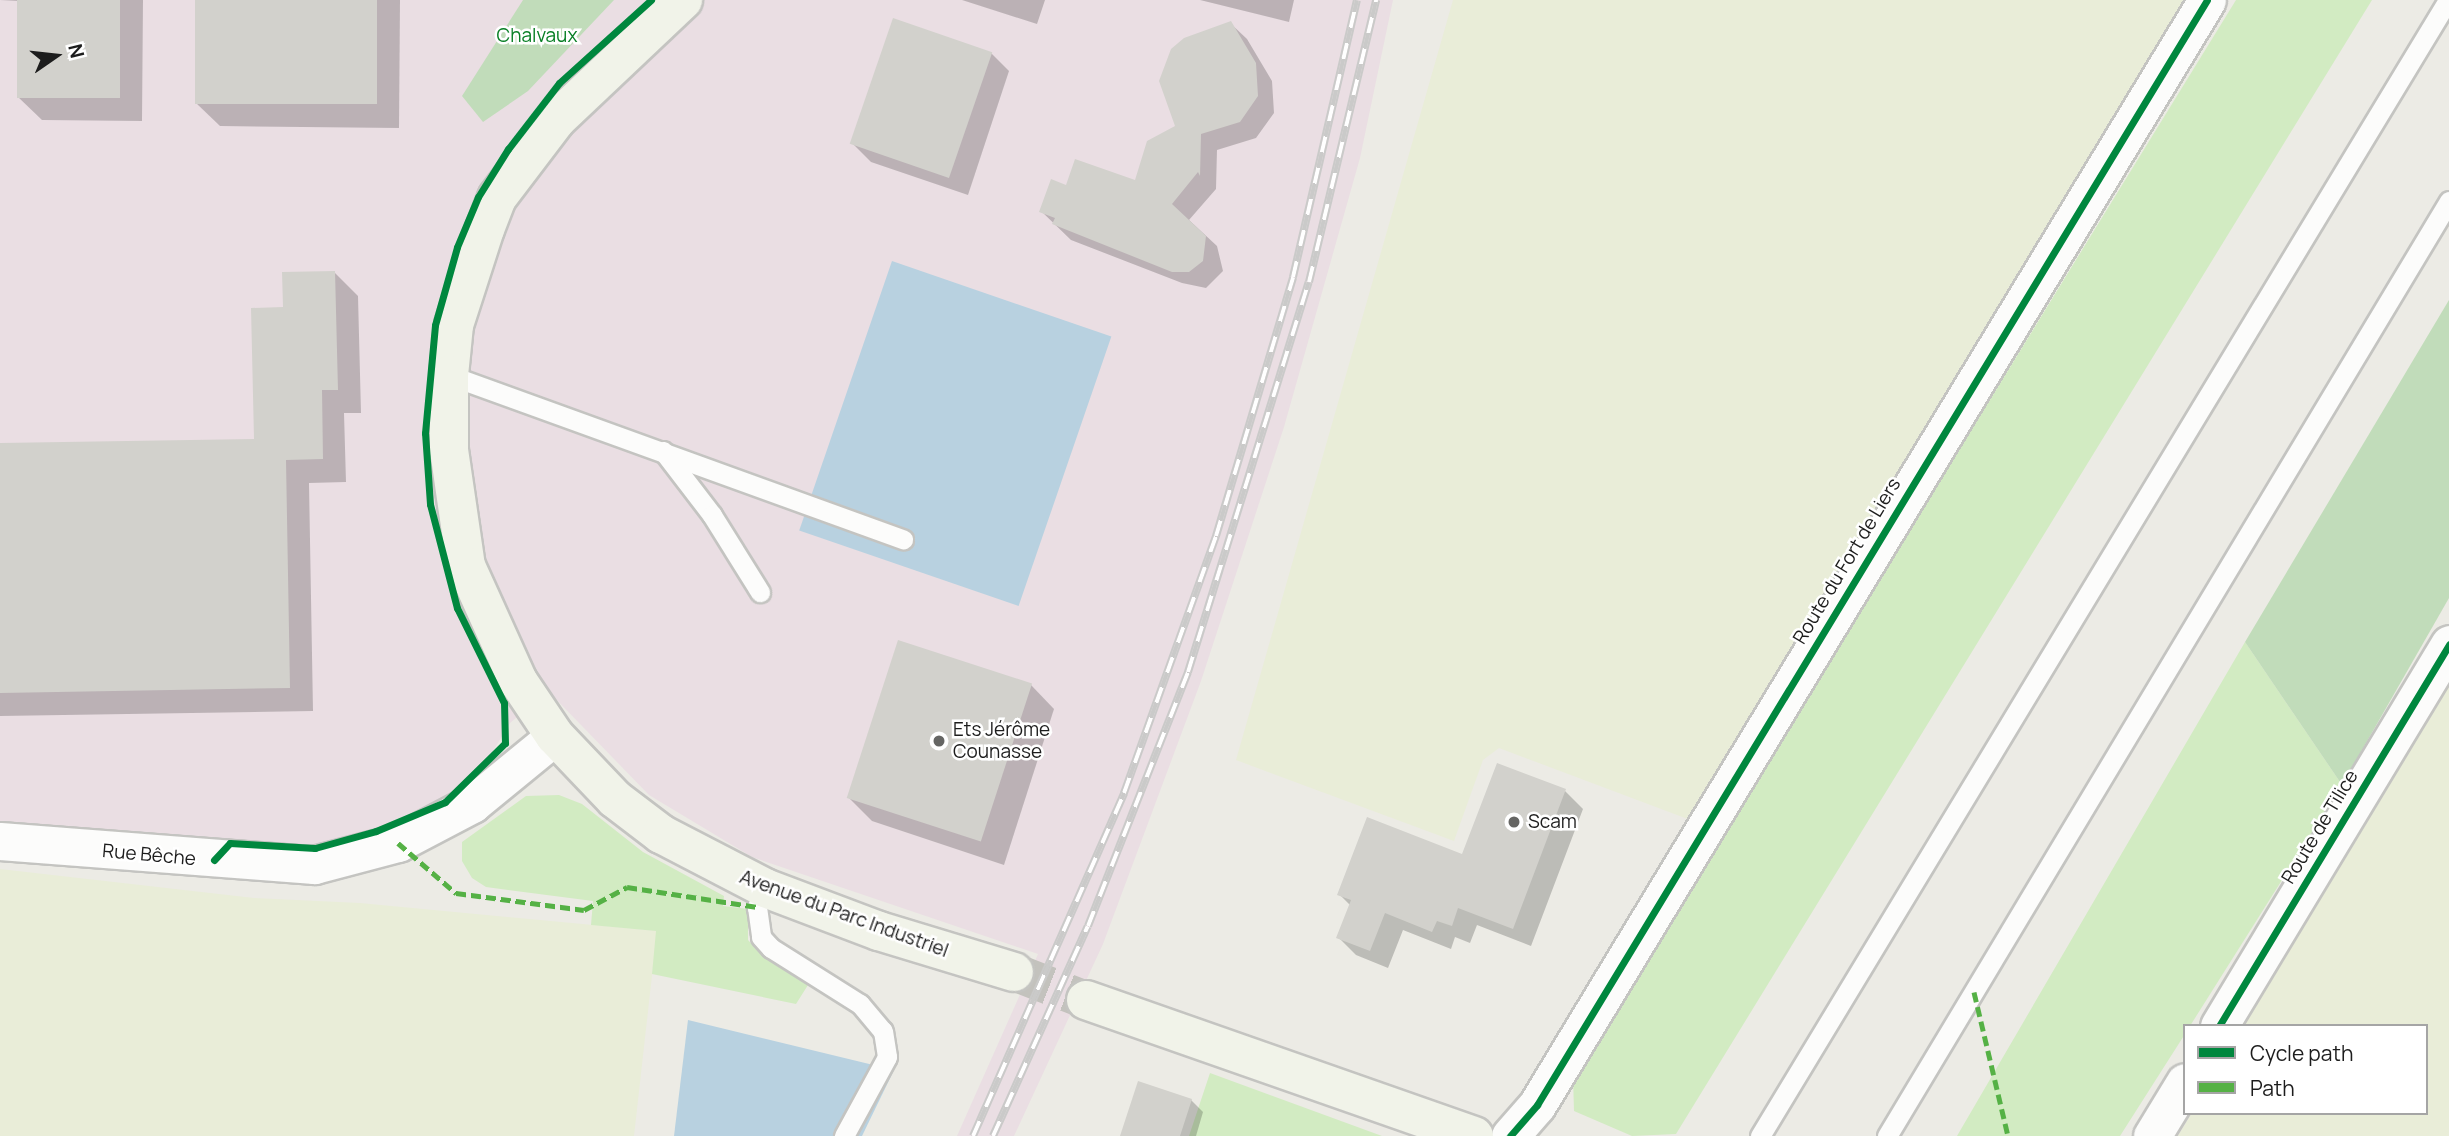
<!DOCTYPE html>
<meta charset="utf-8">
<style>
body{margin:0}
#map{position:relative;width:2449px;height:1136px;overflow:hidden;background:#ecebe5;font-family:Manrope,sans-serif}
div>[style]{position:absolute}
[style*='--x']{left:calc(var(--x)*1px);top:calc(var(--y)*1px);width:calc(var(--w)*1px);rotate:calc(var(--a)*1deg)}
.industrial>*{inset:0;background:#eadee3}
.farmland>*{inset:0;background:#e9edd8}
.grass>*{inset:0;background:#d2ebc2}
.forest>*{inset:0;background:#c1dcba}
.water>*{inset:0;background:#b8d1e0;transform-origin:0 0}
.shadow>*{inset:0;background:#0003}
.building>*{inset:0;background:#d2d1cc;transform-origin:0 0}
.secondary-tunnel>*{height:38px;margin-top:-19px;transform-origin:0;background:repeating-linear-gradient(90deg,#c3c2bd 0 38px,transparent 0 57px)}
.roads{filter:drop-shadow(2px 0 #c4c4c1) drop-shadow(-2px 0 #c4c4c1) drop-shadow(0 2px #c4c4c1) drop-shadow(0 -2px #c4c4c1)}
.lane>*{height:19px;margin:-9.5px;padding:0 9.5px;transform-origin:9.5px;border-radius:9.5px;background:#fcfcfb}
.street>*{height:37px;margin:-18.5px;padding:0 18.5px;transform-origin:18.5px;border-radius:18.5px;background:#fcfcfb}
.secondary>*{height:38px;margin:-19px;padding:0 19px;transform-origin:19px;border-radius:19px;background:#f1f3e9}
.rail>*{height:8px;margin-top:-4px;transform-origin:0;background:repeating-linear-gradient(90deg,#fff 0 16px,#cacac9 0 32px);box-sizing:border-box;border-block:2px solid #cacac9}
.quiet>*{height:5px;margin-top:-2.5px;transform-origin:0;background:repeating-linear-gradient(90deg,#55b145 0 10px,transparent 0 15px)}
.cycleway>*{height:7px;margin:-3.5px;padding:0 3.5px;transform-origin:3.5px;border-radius:3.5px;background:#00873e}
.dots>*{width:19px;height:19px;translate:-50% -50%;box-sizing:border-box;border:4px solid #fff;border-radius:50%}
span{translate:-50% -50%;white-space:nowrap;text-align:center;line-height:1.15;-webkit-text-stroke:5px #fff;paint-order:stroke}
.park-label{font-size:19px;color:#087f25}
.street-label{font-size:19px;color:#1d1d1d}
.poi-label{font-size:19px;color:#1d1d1d}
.left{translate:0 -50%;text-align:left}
.legend{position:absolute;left:2183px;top:1024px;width:245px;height:91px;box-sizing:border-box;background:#fff;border:2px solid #a5a5a5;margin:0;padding:9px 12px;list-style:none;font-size:21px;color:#1d1d1d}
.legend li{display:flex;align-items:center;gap:14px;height:35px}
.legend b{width:35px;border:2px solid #a5a5a5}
.north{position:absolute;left:21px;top:21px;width:70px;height:70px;-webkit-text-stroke:5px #fff;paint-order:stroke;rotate:76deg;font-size:19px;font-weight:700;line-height:28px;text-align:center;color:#1d1d1d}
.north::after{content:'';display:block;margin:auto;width:24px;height:32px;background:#1d1d1d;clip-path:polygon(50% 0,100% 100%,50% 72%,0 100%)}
</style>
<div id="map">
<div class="industrial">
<i style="clip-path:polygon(0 0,1393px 0,1360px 158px,1284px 427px,1201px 681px,1103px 944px,1014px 1136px,957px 1136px,1038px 954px,752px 857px,649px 795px,548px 691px,510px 723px,481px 771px,408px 823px,306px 851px,0 821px)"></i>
</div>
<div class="farmland">
<i style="clip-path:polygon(1453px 0,2216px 0,1693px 821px,1499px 748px,1483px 760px,1454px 841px,1236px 760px)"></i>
<i style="clip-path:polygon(2449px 678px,2449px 1136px,2178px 1136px,2192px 1113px,2426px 1113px,2426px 1026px,2243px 1026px)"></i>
<i style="clip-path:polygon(0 869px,254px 898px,360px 903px,657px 931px,634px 1136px,0 1136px)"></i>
</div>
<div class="grass">
<i style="clip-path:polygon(2236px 0,2372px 0,1676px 1134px,1632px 1136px,1574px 1111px,1573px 1077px)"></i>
<i style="clip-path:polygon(2245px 642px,2342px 785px,2190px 1026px,2185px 1026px,2185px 1034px,2120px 1136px,1957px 1136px)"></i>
<i style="clip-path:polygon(559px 795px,582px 804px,643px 852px,724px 896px,723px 906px,748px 909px,748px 940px,761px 954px,808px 985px,796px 1004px,652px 974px,656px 931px,591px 925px,593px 901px,486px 887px,472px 878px,462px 861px,462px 842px,526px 796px)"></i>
<i style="clip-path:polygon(1210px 1073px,1382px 1136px,1189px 1136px)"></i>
</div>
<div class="forest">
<i style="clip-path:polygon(523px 0,614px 0,528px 91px,483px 122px,462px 96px)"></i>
<i style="clip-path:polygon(2449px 300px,2449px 598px,2342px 785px,2245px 642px)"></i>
</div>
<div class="water">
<i style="left:892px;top:261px;width:232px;height:285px;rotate:19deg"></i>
<i style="clip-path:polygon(688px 1020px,894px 1070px,862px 1136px,674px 1136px)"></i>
</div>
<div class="shadow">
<i style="clip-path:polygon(0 0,143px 0,142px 121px,42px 120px,18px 97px,19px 1px)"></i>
<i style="clip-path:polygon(196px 0,400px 0,399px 128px,220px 126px,196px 103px)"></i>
<i style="clip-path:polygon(962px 0,1045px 0,1037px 24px)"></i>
<i style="clip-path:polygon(1200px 0,1294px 0,1289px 22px)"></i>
<i style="clip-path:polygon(1230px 23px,1247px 39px,1272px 81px,1274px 113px,1256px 138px,1217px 150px,1216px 189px,1189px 220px,1217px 246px,1223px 271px,1206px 288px,1182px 283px,1071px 240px,1041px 211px,1067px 187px,1137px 183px,1178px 127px)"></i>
<i style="clip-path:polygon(991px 53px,1009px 71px,968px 195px,871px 162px,853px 144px)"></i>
<i style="clip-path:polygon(335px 273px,358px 296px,361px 413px,344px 413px,346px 482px,309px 483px,313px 711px,0 716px,0 445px,255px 440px,285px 309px)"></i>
<i style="clip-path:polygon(1031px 685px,1054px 709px,1004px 865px,872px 821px,849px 798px)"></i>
<i style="clip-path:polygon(1565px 791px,1583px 809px,1531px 946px,1477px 925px,1470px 943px,1455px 937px,1451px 949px,1403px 930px,1388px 968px,1356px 955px,1338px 937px,1350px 905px,1339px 894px,1463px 856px)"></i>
<i style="clip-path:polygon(1191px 1100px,1203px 1112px,1196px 1136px,1123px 1136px)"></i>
</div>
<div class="building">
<i style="left:17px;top:0;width:103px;height:98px"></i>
<i style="left:195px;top:0;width:182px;height:104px"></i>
<i style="left:893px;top:18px;width:105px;height:133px;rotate:19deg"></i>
<i style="clip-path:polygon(1231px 21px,1256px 63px,1258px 96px,1240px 122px,1201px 134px,1200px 176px,1198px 172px,1172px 204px,1206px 236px,1203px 261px,1189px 272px,1172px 272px,1052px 224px,1055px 218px,1039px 212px,1051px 179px,1066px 185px,1075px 159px,1135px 180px,1147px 141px,1175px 126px,1159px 81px,1171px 49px,1184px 38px)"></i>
<i style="clip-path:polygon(335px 271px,338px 390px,322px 390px,323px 459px,286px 460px,290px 688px,0 693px,0 443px,254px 439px,251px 308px,283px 307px,282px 272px)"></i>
<i style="left:898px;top:640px;width:141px;height:166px;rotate:18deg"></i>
<i style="clip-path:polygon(1497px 763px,1566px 789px,1513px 929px,1458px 908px,1452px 926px,1437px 921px,1432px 932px,1385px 913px,1370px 951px,1336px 938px,1351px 900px,1337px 895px,1367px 817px,1462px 854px)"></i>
<i style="clip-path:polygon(1138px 1081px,1192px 1099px,1180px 1136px,1120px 1136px)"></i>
</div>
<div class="secondary-tunnel">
<i style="--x:1014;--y:972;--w:77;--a:21.3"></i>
</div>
<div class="roads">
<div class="lane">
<i style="--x:449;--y:375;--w:483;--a:19.9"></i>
<i style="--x:663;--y:451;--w:81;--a:52.6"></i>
<i style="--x:712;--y:515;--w:91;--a:58.1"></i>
<i style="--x:765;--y:888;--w:21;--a:113"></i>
<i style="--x:757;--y:907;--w:30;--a:82"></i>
<i style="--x:761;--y:937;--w:15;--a:48"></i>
<i style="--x:771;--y:948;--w:105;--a:32.2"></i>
<i style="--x:860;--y:1004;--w:35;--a:50"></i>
<i style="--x:883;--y:1031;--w:26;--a:81"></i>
<i style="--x:887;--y:1057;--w:90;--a:118.6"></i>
<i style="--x:1760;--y:1136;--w:1328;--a:-58.8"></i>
<i style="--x:1887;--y:1136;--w:1091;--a:-58.99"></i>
</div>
<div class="street">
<i style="--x:0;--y:841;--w:315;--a:4.4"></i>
<i style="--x:314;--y:865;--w:87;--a:-14.7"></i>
<i style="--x:398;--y:843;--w:84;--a:-27.8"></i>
<i style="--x:472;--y:804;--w:107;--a:-39.3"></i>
<i style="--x:2219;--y:1026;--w:446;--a:-58.9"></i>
<i style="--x:1510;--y:1136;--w:41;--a:-48.9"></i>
<i style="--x:1537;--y:1105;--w:1292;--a:-58.77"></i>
<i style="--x:2152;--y:1136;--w:63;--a:-58.6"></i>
</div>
<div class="secondary">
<i style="--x:683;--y:0;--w:173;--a:136.6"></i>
<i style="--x:557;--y:119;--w:99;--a:127.2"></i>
<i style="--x:497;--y:198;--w:33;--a:111"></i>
<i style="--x:485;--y:229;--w:101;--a:107.9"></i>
<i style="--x:454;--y:325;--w:50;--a:95.7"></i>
<i style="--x:449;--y:375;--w:75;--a:90"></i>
<i style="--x:449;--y:450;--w:117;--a:81.7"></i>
<i style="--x:466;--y:566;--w:126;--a:65.7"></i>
<i style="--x:518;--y:681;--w:66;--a:56.1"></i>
<i style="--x:555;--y:736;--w:87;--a:46.4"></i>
<i style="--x:615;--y:799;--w:58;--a:37.3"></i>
<i style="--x:661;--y:834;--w:117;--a:27.4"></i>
<i style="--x:765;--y:888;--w:122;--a:20.7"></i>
<i style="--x:879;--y:931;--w:141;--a:16.9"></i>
<i style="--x:1086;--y:1000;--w:411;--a:19.3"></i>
</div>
</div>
<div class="rail">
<i style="--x:973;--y:1136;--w:375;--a:-66.2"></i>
<i style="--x:1124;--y:793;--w:273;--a:-70.3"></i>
<i style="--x:1216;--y:536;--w:270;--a:-73.4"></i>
<i style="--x:1293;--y:277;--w:284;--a:-77"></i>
<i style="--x:993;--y:1136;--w:230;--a:-65.7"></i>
<i style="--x:1088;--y:926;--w:273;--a:-68.5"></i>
<i style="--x:1188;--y:672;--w:408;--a:-72.8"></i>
<i style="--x:1309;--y:282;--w:290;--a:-76.6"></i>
</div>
<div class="quiet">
<i style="--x:398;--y:843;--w:77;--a:40.8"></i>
<i style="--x:456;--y:893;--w:129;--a:7.6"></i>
<i style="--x:584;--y:910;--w:49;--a:-28.1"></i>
<i style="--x:627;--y:887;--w:132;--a:8.7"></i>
<i style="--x:1974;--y:992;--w:148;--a:76.7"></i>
</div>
<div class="cycleway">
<i style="--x:214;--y:860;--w:23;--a:-47"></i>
<i style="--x:230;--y:843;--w:85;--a:3.4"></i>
<i style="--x:315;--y:848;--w:63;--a:-15.6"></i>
<i style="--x:376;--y:831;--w:75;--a:-22.8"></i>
<i style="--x:445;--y:802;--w:84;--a:-44.5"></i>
<i style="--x:505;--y:743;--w:40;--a:-91.4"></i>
<i style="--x:504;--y:703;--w:106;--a:-116.3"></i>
<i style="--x:457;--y:608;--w:107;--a:-104.6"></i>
<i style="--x:430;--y:504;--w:71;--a:-94"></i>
<i style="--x:425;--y:433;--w:108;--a:-84.7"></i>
<i style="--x:435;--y:325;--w:81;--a:-74.2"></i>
<i style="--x:457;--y:247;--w:54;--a:-67.2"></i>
<i style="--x:478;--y:197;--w:57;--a:-58"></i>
<i style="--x:508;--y:149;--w:83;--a:-52.3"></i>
<i style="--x:559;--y:83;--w:124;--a:-42.1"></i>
<i style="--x:2219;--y:1026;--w:446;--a:-58.9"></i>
<i style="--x:1510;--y:1136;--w:41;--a:-48.9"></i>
<i style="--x:1537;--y:1105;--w:1292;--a:-58.77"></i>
</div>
<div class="dots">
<i style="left:939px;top:741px;background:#656563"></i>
<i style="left:1514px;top:822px;background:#656563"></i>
</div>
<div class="park-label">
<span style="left:537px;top:36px">Chalvaux</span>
</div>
<div class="street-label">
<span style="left:1847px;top:561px;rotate:-59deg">Route du Fort de Liers</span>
<span style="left:2320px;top:827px;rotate:-59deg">Route de Tilice</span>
<span style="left:149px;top:855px;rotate:5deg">Rue Bêche</span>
<span style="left:844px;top:914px;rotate:20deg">Avenue du Parc Industriel</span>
</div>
<div class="poi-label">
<span class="left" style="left:953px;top:741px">Ets Jérôme<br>Counasse</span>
<span class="left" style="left:1528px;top:822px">Scam</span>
</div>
<ul class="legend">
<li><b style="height:9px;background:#00873e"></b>Cycle path</li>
<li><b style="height:9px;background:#55b145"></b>Path</li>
</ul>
<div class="north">N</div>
</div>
